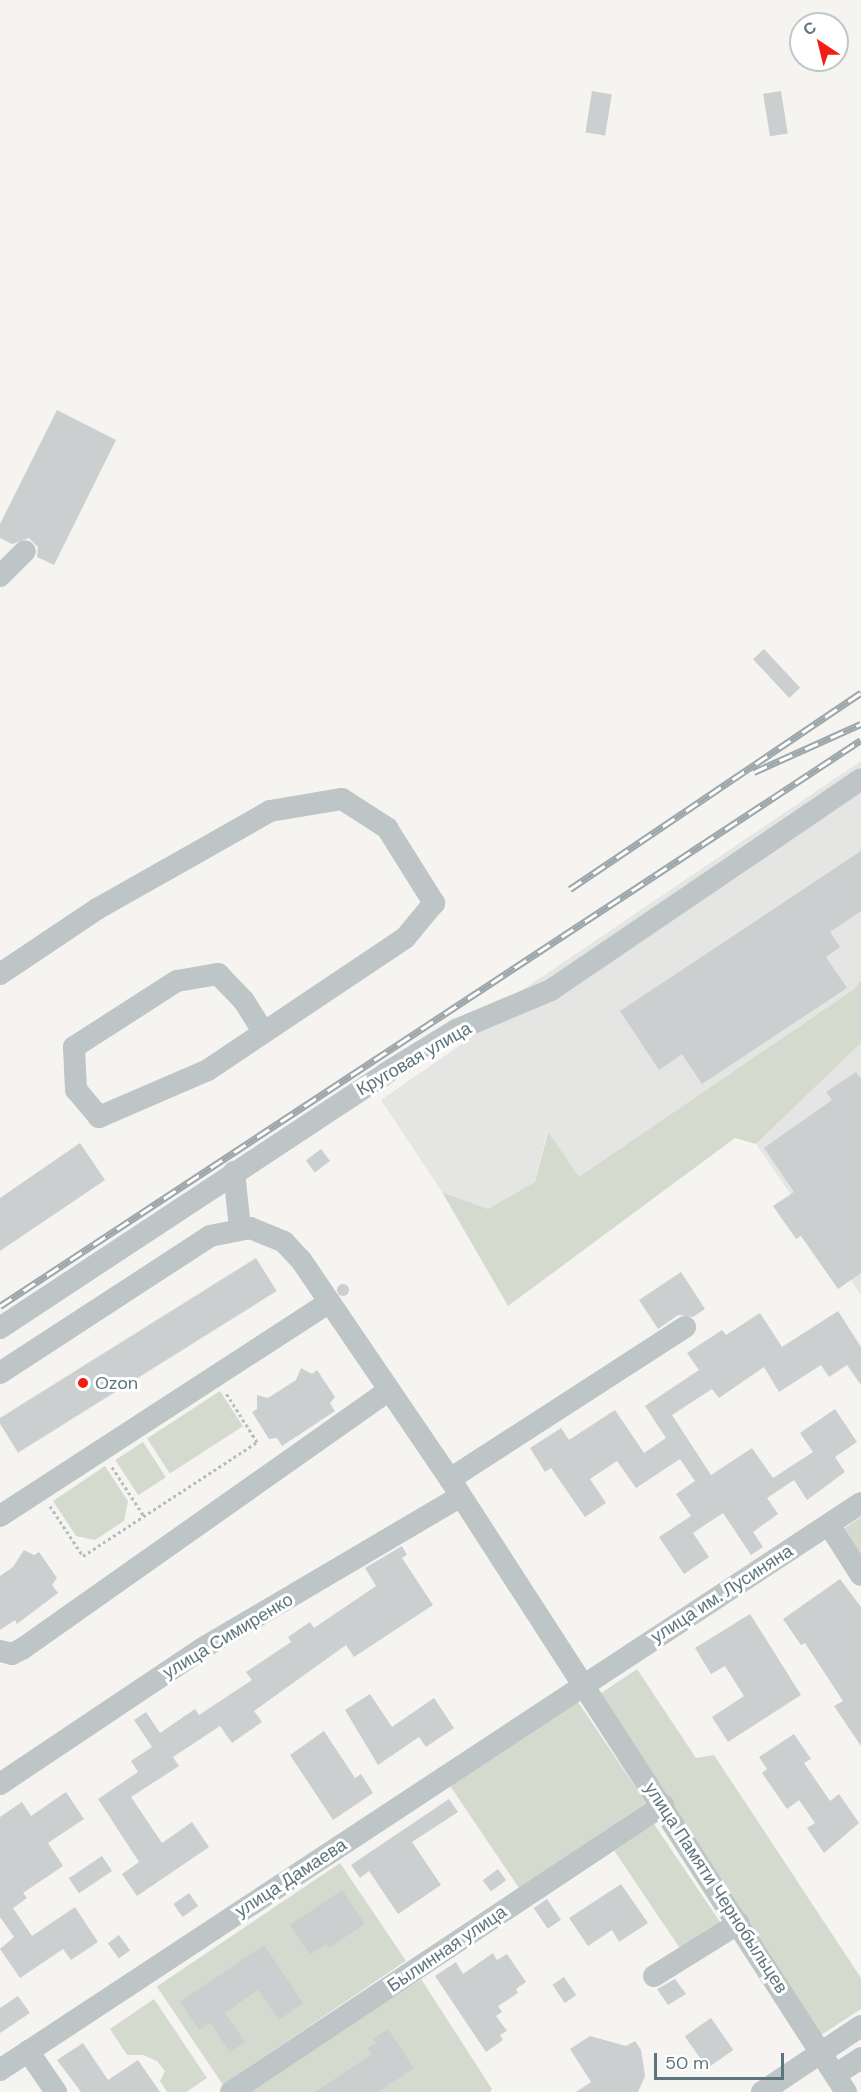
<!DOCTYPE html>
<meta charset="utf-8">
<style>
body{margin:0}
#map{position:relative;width:861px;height:2092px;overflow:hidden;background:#f5f4f0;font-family:"DM Sans",sans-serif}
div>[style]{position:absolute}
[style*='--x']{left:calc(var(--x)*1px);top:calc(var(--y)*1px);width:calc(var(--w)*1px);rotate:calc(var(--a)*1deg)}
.built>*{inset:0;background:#e5e5e4}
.green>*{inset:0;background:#d5dacf;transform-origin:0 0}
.building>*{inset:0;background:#cbcfd0;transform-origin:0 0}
.round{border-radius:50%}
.path>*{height:3px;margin-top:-1.5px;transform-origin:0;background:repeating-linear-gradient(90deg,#b6bbbd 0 3px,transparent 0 6px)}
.minor>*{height:22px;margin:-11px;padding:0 11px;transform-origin:11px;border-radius:11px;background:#bec5c7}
.rail>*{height:7px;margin-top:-3.5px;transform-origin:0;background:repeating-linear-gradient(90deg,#fff 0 14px,#9da7ab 0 28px);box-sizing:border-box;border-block:2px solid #9da7ab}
.dots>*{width:16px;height:16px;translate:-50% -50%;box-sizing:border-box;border:3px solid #fff;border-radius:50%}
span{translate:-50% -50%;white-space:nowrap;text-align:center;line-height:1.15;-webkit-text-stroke:6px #fff;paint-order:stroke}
.street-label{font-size:18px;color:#5d767e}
.poi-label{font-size:18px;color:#5d767e}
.left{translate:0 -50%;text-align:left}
.north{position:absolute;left:789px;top:12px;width:60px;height:60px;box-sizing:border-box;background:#fff;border:2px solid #bec8cb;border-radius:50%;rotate:325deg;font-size:16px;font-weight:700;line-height:24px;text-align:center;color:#5d767e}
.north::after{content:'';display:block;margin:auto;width:21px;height:27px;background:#f01e15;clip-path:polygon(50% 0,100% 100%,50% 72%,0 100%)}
.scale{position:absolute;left:654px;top:2053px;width:130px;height:27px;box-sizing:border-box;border:3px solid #5d767e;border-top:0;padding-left:8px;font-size:18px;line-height:21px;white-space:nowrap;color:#5d767e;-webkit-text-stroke:4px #fff;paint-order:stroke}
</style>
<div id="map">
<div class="built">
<i style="clip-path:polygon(861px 761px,861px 980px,854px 989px,578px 1178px,547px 1132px,535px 1182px,488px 1209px,442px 1192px,381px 1100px,472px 1037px,475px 1022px)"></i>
<i style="clip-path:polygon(861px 1043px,861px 1295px,756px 1144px)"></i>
</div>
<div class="green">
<i style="clip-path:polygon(861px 980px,861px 1043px,756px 1144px,735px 1138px,508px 1306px,442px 1192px,488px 1209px,535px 1182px,548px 1132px,579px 1177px,854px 989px)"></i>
<i style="left:220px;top:1391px;width:42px;height:87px;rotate:57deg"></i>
<i style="left:143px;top:1442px;width:42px;height:33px;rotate:57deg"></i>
<i style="clip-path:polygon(105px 1466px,128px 1501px,124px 1521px,95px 1540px,76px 1536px,53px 1501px)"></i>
<i style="clip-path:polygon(861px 1517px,861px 1569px,837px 1533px)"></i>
<i style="clip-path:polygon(637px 1669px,696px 1758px,714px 1755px,861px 1978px,861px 2009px,818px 2037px,594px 1698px)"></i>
<i style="left:576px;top:1699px;width:125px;height:153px;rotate:56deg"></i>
<i style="left:654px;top:1824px;width:119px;height:48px;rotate:56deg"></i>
<i style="left:340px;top:1863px;width:118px;height:221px;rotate:56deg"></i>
<i style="clip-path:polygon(421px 1979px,492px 2089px,490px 2092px,247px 2092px)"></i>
<i style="clip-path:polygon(154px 1999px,207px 2078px,186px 2092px,167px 2092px,160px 2081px,165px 2071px,157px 2061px,143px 2055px,127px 2055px,110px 2029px)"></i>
</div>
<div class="building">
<i style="left:592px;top:91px;width:20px;height:42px;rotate:9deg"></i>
<i style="left:781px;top:91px;width:43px;height:18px;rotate:81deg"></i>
<i style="clip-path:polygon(57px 410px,116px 440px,54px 565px,37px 557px,38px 547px,29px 538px,12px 544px,0 538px,0 524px)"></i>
<i style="left:764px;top:649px;width:53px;height:15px;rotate:47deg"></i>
<i style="clip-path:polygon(861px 851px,861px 911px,830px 932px,840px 947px,826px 957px,847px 988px,702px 1084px,682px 1054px,659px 1070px,620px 1011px)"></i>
<i style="clip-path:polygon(856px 1072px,861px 1079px,861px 1273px,838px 1289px,801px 1236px,796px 1239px,773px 1206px,794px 1192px,764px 1148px,832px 1100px,826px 1092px)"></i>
<i style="clip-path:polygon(80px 1143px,105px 1180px,0 1251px,0 1198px)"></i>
<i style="left:321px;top:1149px;width:15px;height:19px;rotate:53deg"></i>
<i style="left:256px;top:1258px;width:39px;height:305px;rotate:58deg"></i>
<i style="clip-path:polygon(681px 1272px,705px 1309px,693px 1317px,678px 1315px,658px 1329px,639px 1300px)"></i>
<i class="round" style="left:337px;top:1284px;width:12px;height:12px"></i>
<i style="clip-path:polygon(838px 1311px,861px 1347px,861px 1385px,847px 1365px,829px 1377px,821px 1365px,779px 1392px,764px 1367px,719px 1398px,712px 1389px,672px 1415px,711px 1475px,752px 1448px,773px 1478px,813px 1452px,800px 1433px,835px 1409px,857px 1442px,835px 1457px,845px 1472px,807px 1500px,794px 1480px,767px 1498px,778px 1514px,753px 1532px,763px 1547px,751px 1555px,723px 1513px,693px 1533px,709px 1557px,684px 1574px,659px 1537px,691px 1516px,676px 1494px,695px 1481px,680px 1459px,636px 1488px,617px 1461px,590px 1479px,606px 1503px,585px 1517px,551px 1468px,545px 1472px,530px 1448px,561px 1428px,569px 1440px,615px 1410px,644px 1453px,666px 1438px,645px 1406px,699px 1370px,687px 1353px,722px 1330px,726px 1335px,760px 1313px,782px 1347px)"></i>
<i style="clip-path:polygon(301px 1368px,312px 1374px,317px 1370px,335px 1397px,330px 1403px,335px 1411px,282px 1446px,277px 1438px,269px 1439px,252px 1412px,257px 1409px,257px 1395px,268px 1398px,296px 1380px)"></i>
<i style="clip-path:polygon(402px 1546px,407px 1555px,402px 1558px,433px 1605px,354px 1657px,346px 1645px,254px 1711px,262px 1722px,232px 1743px,220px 1726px,173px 1757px,179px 1766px,131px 1797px,162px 1843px,192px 1822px,209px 1847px,137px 1896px,122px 1874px,139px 1862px,98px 1799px,138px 1772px,131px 1761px,152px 1747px,134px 1720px,146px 1712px,160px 1733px,195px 1709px,199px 1715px,252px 1680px,246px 1672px,291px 1642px,288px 1637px,310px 1622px,314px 1628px,376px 1586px,365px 1568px)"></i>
<i style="clip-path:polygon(24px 1550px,34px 1555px,39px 1552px,57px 1578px,52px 1585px,58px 1593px,17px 1624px,15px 1620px,0 1630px,0 1576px,13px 1567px)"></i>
<i style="clip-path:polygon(840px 1579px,861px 1607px,861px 1746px,834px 1706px,843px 1701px,805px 1643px,801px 1645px,783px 1619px)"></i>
<i style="clip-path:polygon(750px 1614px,801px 1695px,728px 1742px,712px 1717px,744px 1696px,725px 1666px,711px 1674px,695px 1648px)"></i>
<i style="clip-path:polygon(370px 1694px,392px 1727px,434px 1698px,454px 1728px,426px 1747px,419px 1737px,378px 1765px,345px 1710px)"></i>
<i style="clip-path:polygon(324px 1731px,355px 1778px,361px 1774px,373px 1793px,333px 1820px,290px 1755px)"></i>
<i style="clip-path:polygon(794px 1734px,811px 1759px,804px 1763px,830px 1801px,839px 1794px,859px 1823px,824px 1853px,807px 1828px,815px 1823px,799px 1800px,787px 1809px,762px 1773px,767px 1769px,759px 1757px)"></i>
<i style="clip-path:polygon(66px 1792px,84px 1819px,48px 1843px,63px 1866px,23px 1893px,27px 1898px,13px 1908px,32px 1936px,75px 1907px,98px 1942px,71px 1960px,63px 1949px,20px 1978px,0 1949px,14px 1937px,0 1917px,0 1817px,22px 1802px,31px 1816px)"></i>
<i style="clip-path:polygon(449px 1799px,458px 1812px,412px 1842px,441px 1885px,398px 1914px,369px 1871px,360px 1878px,351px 1865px)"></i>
<i style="left:102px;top:1856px;width:18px;height:40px;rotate:56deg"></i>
<i style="left:498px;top:1869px;width:14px;height:19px;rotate:54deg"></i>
<i style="clip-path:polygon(621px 1884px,648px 1923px,619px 1942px,612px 1930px,588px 1946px,569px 1918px)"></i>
<i style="clip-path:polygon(342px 1890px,365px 1924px,329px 1948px,326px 1944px,310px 1954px,290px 1925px)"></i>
<i style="left:189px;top:1893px;width:16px;height:19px;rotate:55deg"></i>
<i style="left:547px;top:1899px;width:25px;height:16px;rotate:56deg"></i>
<i style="left:119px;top:1935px;width:19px;height:14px;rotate:54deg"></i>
<i style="clip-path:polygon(264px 1945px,303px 2003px,279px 2020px,258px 1990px,225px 2013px,245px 2042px,230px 2052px,210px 2023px,199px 2030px,180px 2002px)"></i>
<i style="clip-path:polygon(493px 1953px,497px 1960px,507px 1954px,526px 1982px,516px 1989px,518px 1993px,498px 2006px,502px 2012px,496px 2016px,507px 2031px,500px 2035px,503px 2040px,486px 2052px,435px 1976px,456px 1962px,463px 1974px)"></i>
<i style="left:564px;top:1977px;width:22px;height:14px;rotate:56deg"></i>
<i style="clip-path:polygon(675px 1979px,686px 1994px,668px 2005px,657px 1989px)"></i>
<i style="clip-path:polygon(18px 1996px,30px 2013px,0 2033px,0 2008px)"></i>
<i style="left:711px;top:2018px;width:39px;height:32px;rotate:55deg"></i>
<i style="clip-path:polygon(388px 2029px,414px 2068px,378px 2092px,315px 2092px,372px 2054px,368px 2048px,376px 2043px,373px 2039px)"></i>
<i style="clip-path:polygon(590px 2036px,626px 2046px,635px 2041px,641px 2050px,645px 2076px,638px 2092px,576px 2092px,591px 2082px,570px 2049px)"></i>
<i style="clip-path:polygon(83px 2043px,108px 2080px,138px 2060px,160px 2092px,81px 2092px,57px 2060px)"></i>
</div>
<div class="path">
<i style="--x:112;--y:1467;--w:59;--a:56.9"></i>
<i style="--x:50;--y:1506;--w:60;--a:56.6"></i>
<i style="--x:83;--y:1556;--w:208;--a:-33.2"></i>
<i style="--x:257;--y:1442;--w:58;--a:-122.3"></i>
</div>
<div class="minor">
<i style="--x:0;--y:576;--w:35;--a:-45"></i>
<i style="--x:0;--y:974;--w:117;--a:-33.8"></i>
<i style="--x:97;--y:909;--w:199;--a:-29.5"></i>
<i style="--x:270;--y:811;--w:73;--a:-9.5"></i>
<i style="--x:342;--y:799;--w:54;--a:32.8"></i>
<i style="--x:387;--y:828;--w:89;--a:57.9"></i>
<i style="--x:434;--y:903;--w:45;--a:129.6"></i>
<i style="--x:405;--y:938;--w:237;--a:146.2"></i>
<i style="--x:208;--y:1070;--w:119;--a:156.7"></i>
<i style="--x:99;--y:1117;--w:35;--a:-130"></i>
<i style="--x:76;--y:1090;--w:43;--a:-92.7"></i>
<i style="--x:74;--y:1047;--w:122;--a:-32.7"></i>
<i style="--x:177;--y:981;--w:42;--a:-9.7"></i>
<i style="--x:218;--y:974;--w:37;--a:46"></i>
<i style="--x:244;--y:1001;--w:36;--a:58"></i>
<i style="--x:234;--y:1172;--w:56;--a:83.9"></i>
<i style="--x:0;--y:1328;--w:463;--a:-33.4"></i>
<i style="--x:386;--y:1073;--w:82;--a:-31.6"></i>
<i style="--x:456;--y:1030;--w:103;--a:-22.8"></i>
<i style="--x:551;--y:990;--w:375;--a:-34.2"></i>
<i style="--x:0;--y:1373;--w:251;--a:-33.1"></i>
<i style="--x:210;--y:1236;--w:41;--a:-11.3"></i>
<i style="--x:250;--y:1228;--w:37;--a:22"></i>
<i style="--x:284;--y:1242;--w:25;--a:47"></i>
<i style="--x:301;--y:1260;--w:265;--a:55.8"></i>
<i style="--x:450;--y:1479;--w:730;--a:57.14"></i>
<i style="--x:450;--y:1479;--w:280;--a:-32.9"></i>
<i style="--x:0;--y:1516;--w:393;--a:-33"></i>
<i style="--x:829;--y:1525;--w:59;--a:57.4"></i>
<i style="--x:0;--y:1651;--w:12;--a:14"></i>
<i style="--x:12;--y:1654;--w:11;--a:-27"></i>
<i style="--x:22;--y:1649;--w:449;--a:-35.2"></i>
<i style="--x:0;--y:1784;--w:244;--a:-33.8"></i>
<i style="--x:203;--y:1648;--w:299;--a:-30.5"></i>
<i style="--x:654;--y:1976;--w:100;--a:-31.9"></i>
<i style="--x:28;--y:2051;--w:50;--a:55.7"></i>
<i style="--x:0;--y:2070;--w:1031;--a:-33.37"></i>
<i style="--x:835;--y:2075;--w:31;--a:-33"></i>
<i style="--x:231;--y:2092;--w:519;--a:-33.6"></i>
<i style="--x:762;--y:2092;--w:119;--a:-33.7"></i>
</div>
<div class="rail">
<i style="--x:754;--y:772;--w:117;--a:-24.2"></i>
<i style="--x:570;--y:889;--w:351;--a:-34"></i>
<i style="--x:0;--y:1306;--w:1030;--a:-33.32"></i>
</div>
<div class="dots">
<i style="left:83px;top:1383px;background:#f01e15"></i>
</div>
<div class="street-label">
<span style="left:414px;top:1059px;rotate:-30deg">Круговая улица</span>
<span style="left:722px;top:1594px;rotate:-33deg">улица им. Лусиняна</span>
<span style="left:228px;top:1636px;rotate:-31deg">улица Симиренко</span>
<span style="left:291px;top:1878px;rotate:-33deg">улица Дамаева</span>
<span style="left:716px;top:1888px;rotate:57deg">улица Памяти Чернобыльцев</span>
<span style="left:447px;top:1949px;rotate:-34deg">Былинная улица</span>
</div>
<div class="poi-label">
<span class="left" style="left:95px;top:1383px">Ozon</span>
</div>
<div class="north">С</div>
<div class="scale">50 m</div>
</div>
